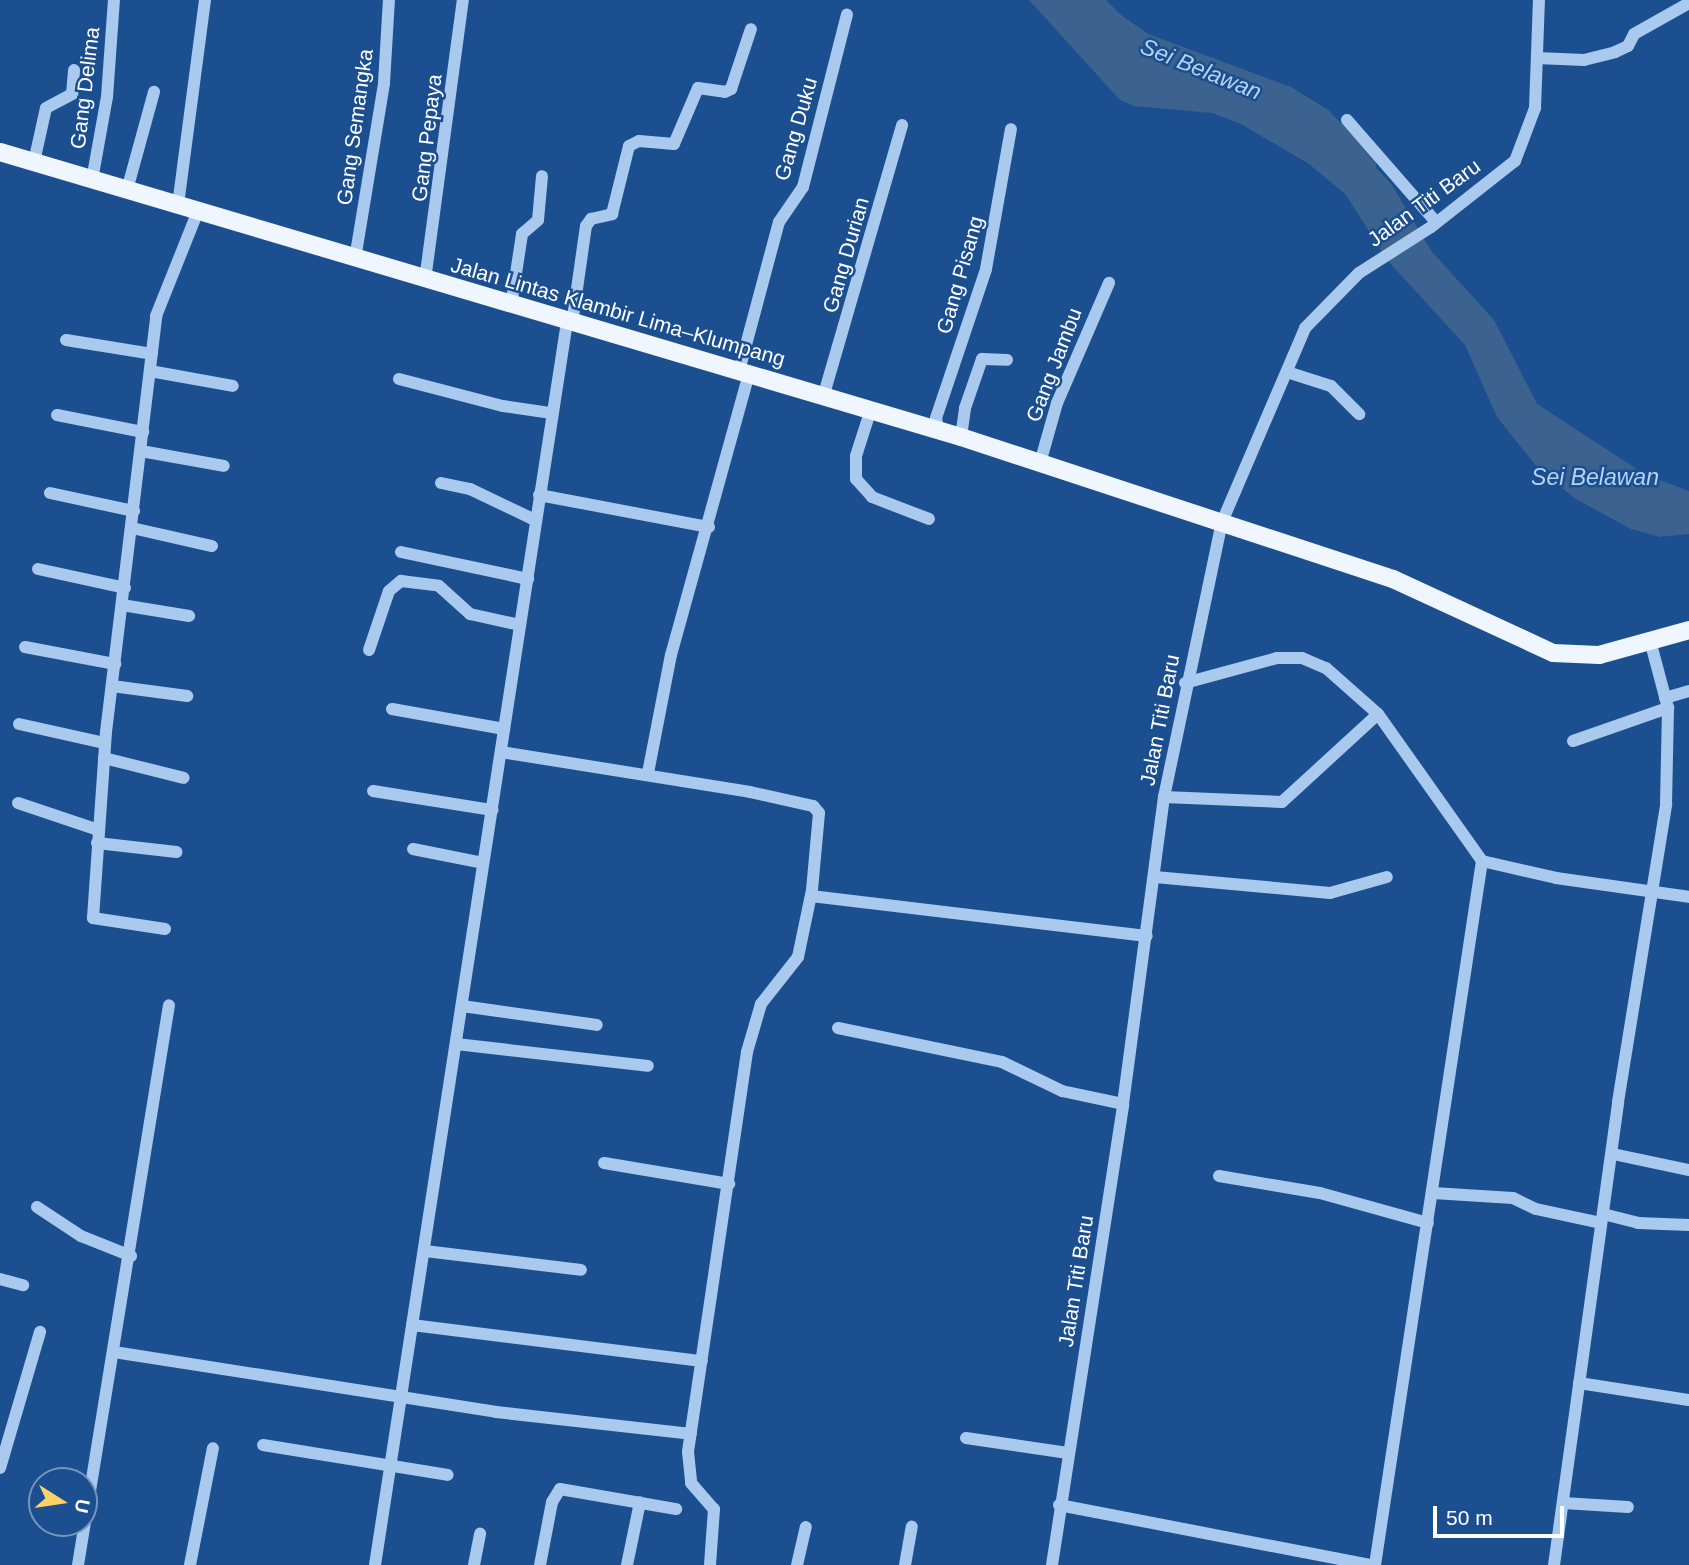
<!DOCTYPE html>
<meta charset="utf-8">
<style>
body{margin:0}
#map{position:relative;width:1689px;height:1565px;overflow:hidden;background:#1b4f8f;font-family:Arial,sans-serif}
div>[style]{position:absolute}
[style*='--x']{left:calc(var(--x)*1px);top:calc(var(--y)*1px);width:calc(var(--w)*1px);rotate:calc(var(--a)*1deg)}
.water>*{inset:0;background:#3c6290}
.river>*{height:32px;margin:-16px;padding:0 16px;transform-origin:16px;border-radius:16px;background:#3c6290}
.minor>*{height:12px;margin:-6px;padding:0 6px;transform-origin:6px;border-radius:6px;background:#a9c9ee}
.major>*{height:18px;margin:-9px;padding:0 9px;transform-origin:9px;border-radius:9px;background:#f0f6ff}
span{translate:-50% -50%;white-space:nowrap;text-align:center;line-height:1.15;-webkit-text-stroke:5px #1b4f8f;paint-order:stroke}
.street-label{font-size:21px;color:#fff}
.water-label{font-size:23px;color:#b5d3f5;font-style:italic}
.north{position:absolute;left:28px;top:1467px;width:70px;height:70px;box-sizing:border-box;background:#1b4f8f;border:2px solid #7695bc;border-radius:50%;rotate:102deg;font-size:19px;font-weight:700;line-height:28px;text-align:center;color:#fff}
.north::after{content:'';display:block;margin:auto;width:24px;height:32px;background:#ffd166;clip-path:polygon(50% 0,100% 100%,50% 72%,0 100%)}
.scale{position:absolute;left:1433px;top:1506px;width:131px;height:32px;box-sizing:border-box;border:4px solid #fff;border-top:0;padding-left:9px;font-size:21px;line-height:24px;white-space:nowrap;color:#fff;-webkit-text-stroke:5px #1b4f8f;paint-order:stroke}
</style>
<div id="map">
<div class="water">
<i style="clip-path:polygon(1029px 0,1094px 0,1148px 51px,1174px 67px,1272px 105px,1312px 131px,1341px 138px,1366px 157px,1392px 185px,1432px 252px,1494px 320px,1537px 404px,1646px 475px,1689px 491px,1689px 534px,1660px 537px,1631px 529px,1574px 498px,1537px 467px,1497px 417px,1465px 345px,1388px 261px,1346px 195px,1309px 164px,1241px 124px,1212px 113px,1134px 106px,1120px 100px)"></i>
</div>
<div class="river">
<i style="--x:1084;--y:0;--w:36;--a:46"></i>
<i style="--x:1109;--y:26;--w:38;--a:35"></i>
<i style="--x:1140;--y:48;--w:155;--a:20.4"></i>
<i style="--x:1285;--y:102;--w:39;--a:32"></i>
<i style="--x:1318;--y:123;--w:59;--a:44.3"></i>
</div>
<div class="minor">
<i style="--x:1537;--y:58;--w:47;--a:2.4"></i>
<i style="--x:1584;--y:60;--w:32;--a:-14"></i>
<i style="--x:1615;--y:52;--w:14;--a:-25"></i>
<i style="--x:1628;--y:46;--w:13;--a:-63"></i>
<i style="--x:1634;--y:34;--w:63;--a:-29.4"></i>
<i style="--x:1347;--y:120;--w:135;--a:48.9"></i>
<i style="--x:34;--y:162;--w:55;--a:-77.5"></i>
<i style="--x:46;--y:108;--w:30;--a:-28"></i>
<i style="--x:72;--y:94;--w:24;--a:-85"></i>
<i style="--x:92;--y:180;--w:84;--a:-79.8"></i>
<i style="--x:107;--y:97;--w:97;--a:-85.9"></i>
<i style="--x:127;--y:190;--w:102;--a:-74.6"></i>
<i style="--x:178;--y:205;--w:207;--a:-82.5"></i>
<i style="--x:355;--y:259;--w:178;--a:-80.6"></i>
<i style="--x:384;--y:83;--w:83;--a:-86.6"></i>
<i style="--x:425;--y:280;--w:283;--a:-82.3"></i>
<i style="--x:511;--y:306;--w:73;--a:-81.3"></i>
<i style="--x:522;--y:234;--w:21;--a:-41"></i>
<i style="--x:538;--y:220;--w:44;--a:-84.8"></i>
<i style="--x:572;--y:324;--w:99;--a:-81.9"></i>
<i style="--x:586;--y:226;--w:9;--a:-54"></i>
<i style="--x:591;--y:219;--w:22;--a:-13"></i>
<i style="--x:612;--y:214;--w:70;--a:-76"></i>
<i style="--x:629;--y:146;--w:11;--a:-27"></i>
<i style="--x:639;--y:141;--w:35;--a:5"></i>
<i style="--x:674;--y:144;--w:61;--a:-66.8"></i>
<i style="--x:698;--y:88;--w:27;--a:8"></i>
<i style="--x:725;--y:92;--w:7;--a:-27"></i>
<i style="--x:731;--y:89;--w:63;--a:-71.6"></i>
<i style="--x:66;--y:340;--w:87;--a:9.2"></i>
<i style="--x:150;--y:371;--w:84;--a:10.2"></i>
<i style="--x:739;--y:371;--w:154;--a:-75"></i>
<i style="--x:779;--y:222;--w:42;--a:-55.6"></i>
<i style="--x:803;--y:187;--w:178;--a:-75.7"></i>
<i style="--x:1287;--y:372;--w:46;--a:17.7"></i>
<i style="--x:1331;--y:386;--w:40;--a:45"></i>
<i style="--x:399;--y:379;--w:107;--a:14.6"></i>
<i style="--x:503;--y:406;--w:49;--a:8.3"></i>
<i style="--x:824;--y:394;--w:280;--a:-73.8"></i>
<i style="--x:871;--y:409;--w:49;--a:107.7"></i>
<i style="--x:856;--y:456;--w:23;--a:90"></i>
<i style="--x:856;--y:479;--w:24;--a:48"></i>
<i style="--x:872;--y:497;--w:61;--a:21.1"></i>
<i style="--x:57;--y:415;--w:88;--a:11.2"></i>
<i style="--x:938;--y:429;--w:11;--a:-100"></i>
<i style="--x:936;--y:418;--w:157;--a:-71.4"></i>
<i style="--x:986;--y:269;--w:142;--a:-79.9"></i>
<i style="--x:961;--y:437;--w:29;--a:-82"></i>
<i style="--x:965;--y:408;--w:52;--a:-70.9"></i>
<i style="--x:982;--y:359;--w:25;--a:2"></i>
<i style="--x:141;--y:451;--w:84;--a:10.2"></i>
<i style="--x:1040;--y:463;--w:62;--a:-74.2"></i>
<i style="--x:1057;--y:403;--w:131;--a:-66.6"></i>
<i style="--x:441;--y:483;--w:30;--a:12"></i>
<i style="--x:470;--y:489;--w:72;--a:25.5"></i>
<i style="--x:50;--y:493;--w:86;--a:12.1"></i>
<i style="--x:539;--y:495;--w:173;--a:10.7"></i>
<i style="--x:132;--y:528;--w:82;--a:12.7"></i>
<i style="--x:401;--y:552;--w:130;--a:12"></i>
<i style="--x:38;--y:569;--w:89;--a:12.3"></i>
<i style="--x:122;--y:605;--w:68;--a:9.3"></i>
<i style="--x:25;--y:647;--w:92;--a:10.7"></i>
<i style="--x:369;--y:650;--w:62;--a:-71.3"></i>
<i style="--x:389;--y:591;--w:16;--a:-40"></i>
<i style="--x:401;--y:581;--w:38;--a:7"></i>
<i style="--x:439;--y:586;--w:42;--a:42.1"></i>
<i style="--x:470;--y:614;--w:51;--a:12.4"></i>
<i style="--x:1185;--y:683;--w:95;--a:-15.2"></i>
<i style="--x:1277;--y:658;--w:25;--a:0"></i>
<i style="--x:1302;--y:658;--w:26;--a:23"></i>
<i style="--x:1326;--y:668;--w:69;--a:41.5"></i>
<i style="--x:1378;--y:714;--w:180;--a:54.7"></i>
<i style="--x:1482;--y:861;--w:76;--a:12.9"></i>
<i style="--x:1556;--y:878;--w:134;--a:8.1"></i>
<i style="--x:112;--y:686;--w:76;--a:7.6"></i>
<i style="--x:1665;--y:698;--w:25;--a:-16"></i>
<i style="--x:392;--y:709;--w:114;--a:10.1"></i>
<i style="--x:19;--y:724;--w:88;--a:12.5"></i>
<i style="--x:1573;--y:741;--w:101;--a:-19.2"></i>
<i style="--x:501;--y:752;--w:252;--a:9.1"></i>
<i style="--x:750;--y:792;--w:65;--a:12.5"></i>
<i style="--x:813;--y:806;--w:9;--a:49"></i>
<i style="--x:819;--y:813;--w:77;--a:95.2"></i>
<i style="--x:812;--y:890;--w:68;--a:101.8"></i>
<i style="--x:798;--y:957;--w:60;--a:128.2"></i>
<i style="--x:761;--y:1004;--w:50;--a:106.3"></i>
<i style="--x:747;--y:1052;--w:404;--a:98.4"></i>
<i style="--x:688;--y:1452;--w:31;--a:84"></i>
<i style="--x:691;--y:1483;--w:35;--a:49"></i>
<i style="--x:714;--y:1509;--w:56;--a:94.1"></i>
<i style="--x:104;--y:758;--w:82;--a:14"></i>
<i style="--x:648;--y:773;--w:120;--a:-79"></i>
<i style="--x:671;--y:655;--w:292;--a:-74.5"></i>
<i style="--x:373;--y:791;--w:121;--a:9.1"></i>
<i style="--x:1164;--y:797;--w:118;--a:2.4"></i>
<i style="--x:1282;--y:802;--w:130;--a:-42.5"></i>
<i style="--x:18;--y:803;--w:84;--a:18.6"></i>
<i style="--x:97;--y:843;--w:80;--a:6.5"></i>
<i style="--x:413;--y:849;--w:71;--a:11.3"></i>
<i style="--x:1155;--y:877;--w:176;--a:5.2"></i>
<i style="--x:1330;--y:893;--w:59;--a:-15.7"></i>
<i style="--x:811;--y:896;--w:338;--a:6.8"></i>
<i style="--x:165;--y:929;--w:73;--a:-171.3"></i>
<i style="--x:93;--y:918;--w:186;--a:-86"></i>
<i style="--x:106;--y:732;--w:419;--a:-83.1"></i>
<i style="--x:156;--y:316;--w:113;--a:-68.2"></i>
<i style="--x:462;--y:1006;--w:136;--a:8"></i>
<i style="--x:838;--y:1028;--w:167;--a:11.7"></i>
<i style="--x:1002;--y:1062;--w:67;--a:25.8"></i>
<i style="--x:1062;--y:1091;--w:62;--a:12"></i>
<i style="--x:456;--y:1044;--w:193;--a:6.5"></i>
<i style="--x:1613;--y:1154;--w:78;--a:11.9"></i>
<i style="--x:604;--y:1163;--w:127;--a:9.5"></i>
<i style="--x:1219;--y:1176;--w:102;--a:9.6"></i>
<i style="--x:1320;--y:1193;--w:112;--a:15.5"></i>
<i style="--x:1433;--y:1193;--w:80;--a:3.6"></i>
<i style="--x:1513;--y:1198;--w:25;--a:26"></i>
<i style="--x:1536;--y:1209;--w:66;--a:12.2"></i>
<i style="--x:37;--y:1207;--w:53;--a:33.4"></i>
<i style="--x:81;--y:1236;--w:54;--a:21.8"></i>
<i style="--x:1603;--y:1214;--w:36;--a:14"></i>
<i style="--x:1638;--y:1223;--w:51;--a:2.2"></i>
<i style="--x:425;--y:1251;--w:157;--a:6.9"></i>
<i style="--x:0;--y:1279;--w:24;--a:15"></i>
<i style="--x:412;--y:1325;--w:292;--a:7.1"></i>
<i style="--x:114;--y:1352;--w:387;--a:8.9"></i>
<i style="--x:496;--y:1412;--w:196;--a:6.4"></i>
<i style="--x:1579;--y:1383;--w:111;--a:8.8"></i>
<i style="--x:966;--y:1438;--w:103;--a:8.4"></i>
<i style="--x:263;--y:1445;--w:187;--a:9.2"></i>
<i style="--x:0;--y:1468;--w:142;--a:-73.6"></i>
<i style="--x:1563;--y:1503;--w:65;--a:3.5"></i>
<i style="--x:1059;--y:1505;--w:318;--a:10.9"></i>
<i style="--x:78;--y:1565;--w:567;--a:-80.77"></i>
<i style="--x:190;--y:1565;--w:119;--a:-78.9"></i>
<i style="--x:375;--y:1565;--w:1258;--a:-81.22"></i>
<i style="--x:474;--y:1565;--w:32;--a:-79"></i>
<i style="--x:540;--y:1565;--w:64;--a:-79.2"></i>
<i style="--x:552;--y:1502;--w:15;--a:-58"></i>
<i style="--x:560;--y:1489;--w:118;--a:9.8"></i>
<i style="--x:627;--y:1565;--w:64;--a:-78.3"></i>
<i style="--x:797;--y:1565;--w:39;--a:-77"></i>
<i style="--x:905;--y:1565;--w:39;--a:-80"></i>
<i style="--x:1052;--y:1565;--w:466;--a:-81.2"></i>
<i style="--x:1123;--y:1104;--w:310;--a:-82.4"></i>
<i style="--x:1164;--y:797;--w:281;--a:-78.1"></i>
<i style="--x:1222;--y:522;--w:211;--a:-66.8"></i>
<i style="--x:1305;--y:328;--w:77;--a:-45.5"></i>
<i style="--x:1359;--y:273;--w:85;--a:-32.6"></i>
<i style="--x:1431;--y:227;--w:107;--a:-38.2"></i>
<i style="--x:1515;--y:161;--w:57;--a:-69.3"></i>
<i style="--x:1535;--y:108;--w:108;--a:-87.9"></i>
<i style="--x:1375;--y:1565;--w:712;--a:-81.36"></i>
<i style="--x:1554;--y:1565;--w:467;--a:-82.1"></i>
<i style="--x:1618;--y:1102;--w:302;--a:-80.8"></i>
<i style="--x:1666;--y:804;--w:96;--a:-88.8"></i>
<i style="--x:1668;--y:708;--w:66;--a:-104.9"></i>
</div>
<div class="major">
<i style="--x:0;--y:152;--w:1002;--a:16.52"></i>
<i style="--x:961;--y:437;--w:455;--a:18.2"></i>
<i style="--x:1393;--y:579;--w:176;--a:24.8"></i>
<i style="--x:1553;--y:653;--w:46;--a:2.5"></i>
<i style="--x:1599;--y:655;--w:93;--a:-15.5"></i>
</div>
<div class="street-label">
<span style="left:85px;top:88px;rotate:-83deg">Gang Delima</span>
<span style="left:355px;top:127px;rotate:-82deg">Gang Semangka</span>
<span style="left:796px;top:129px;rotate:-74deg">Gang Duku</span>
<span style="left:427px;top:138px;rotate:-83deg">Gang Pepaya</span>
<span style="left:1424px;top:203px;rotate:-36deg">Jalan Titi Baru</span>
<span style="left:846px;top:255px;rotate:-74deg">Gang Durian</span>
<span style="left:960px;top:275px;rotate:-74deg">Gang Pisang</span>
<span style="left:618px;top:312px;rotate:16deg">Jalan Lintas Klambir Lima–Klumpang</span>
<span style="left:1054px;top:365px;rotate:-69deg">Gang Jambu</span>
<span style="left:1160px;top:720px;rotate:-79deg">Jalan Titi Baru</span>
<span style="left:1076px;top:1281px;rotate:-81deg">Jalan Titi Baru</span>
</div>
<div class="water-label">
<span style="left:1201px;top:69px;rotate:22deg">Sei Belawan</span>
<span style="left:1595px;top:477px">Sei Belawan</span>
</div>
<div class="north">U</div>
<div class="scale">50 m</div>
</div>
